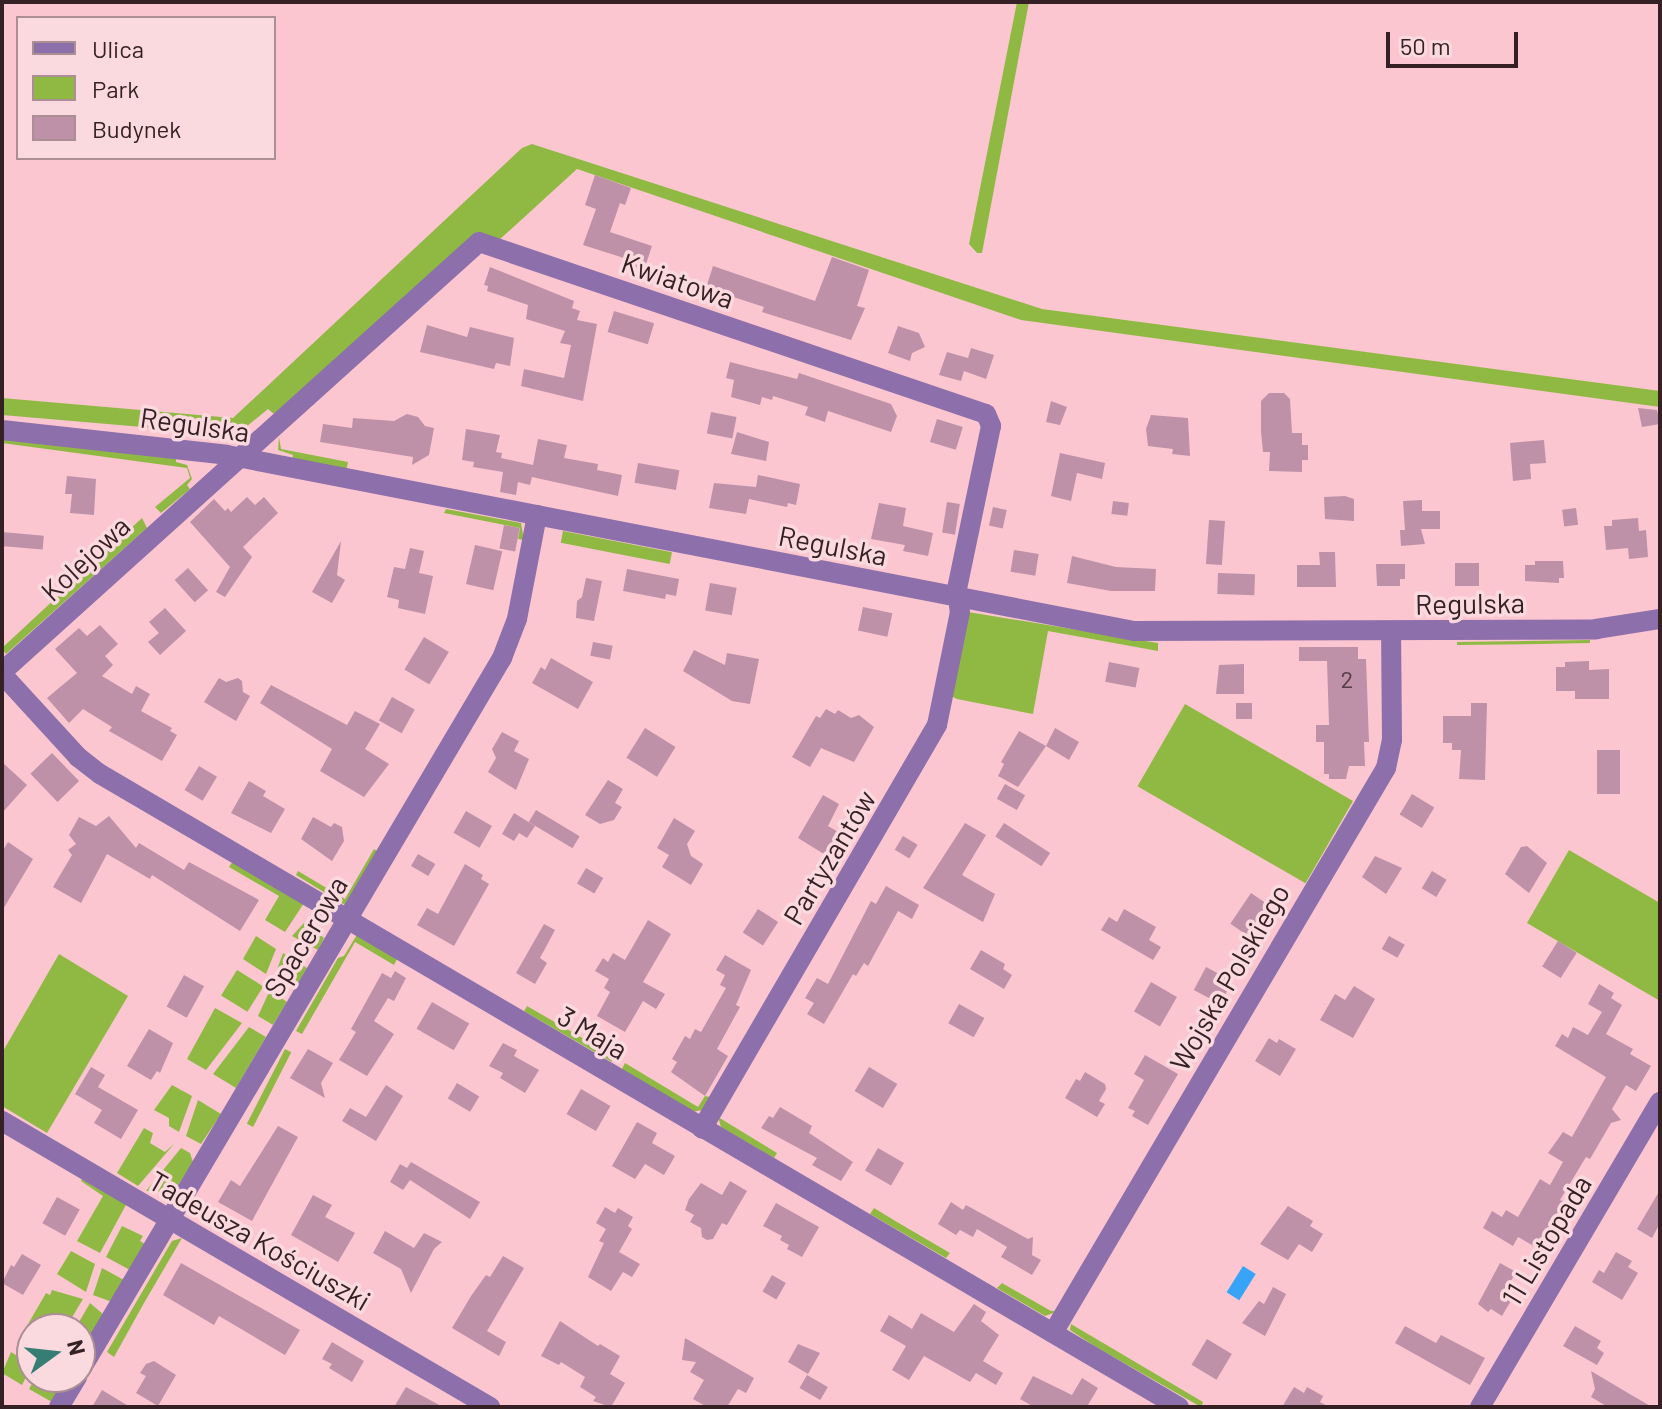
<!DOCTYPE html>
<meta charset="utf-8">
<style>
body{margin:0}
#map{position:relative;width:1662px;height:1409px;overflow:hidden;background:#fbc6cf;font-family:Barlow,sans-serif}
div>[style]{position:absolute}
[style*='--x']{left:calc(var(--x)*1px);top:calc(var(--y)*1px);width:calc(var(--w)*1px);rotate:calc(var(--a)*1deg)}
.green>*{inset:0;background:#90b944;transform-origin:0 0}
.water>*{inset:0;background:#37a4f7;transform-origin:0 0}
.building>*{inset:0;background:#be91a9;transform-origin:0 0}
.minor>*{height:20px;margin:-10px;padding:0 10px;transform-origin:10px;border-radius:10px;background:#8d6fac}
span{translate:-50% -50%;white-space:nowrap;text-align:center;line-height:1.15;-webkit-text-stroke:7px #fad9df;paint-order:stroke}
.number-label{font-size:24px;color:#573d46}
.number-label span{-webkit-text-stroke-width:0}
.street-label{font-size:28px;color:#352125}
.frame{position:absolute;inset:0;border:4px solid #352125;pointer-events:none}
.legend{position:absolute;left:16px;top:16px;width:260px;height:144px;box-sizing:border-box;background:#fad9df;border:2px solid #ab8f95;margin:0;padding:10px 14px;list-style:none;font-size:24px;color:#352125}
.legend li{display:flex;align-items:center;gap:16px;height:40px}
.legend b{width:40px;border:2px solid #ab8f95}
.north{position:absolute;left:16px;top:1313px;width:80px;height:80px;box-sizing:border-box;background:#fad9df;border:2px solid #ab8f95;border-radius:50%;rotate:75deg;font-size:22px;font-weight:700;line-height:32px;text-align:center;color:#352125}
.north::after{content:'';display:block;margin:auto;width:28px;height:36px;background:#367d75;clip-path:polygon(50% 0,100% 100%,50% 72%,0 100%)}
.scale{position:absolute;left:1386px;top:32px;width:132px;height:36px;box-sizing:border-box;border:4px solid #352125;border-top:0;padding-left:10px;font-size:24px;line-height:28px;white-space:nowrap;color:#352125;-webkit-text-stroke:6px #fad9df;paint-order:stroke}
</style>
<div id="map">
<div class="green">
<i style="clip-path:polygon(1017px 2px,1029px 2px,982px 253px,977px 253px,969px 244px)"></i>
<i style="clip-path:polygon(532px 144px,1042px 309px,1660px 391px,1660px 407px,1021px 320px,577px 169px,498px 241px,477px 232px,274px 414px,268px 409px,236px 435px,2px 415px,2px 398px,233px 418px,522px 148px)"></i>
<i style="clip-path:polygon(279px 437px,281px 449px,348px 462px,346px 472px,292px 461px,293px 455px,278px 450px)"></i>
<i style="clip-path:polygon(2px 438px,176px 456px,176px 462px,187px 465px,192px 479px,187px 485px,190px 489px,161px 513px,155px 507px,190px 478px,187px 468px,2px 443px)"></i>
<i style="clip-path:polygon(446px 509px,521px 523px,524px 540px,518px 539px,520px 528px,444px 513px)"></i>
<i style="clip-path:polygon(142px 518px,147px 528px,6px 654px,2px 648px)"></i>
<i style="left:563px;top:531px;width:111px;height:12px;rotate:11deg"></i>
<i style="clip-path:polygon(968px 612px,1158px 643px,1158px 651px,1048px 631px,1033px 714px,957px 699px,951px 696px)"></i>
<i style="clip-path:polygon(1590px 640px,1590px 643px,1540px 644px,1457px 645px,1457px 642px)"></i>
<i style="left:1185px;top:704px;width:194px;height:95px;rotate:30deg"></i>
<i style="clip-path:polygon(374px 849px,379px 852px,345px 905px,296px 875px,298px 871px,345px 899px)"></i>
<i style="clip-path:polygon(1569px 850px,1660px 903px,1660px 1001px,1527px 923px)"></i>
<i style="clip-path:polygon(233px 861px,304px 903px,285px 932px,265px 920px,279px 896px,229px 867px)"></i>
<i style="clip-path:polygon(304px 923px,324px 938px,318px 950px,292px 936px)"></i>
<i style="clip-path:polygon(358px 933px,398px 957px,394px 965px,355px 942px,302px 1034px,296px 1031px,338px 958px,344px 956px)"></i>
<i style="clip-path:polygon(256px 936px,276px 949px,266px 974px,243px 959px)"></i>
<i style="clip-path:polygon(283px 953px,307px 968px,295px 989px,274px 978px)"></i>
<i style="clip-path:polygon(59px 954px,128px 996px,47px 1133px,2px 1106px,2px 1053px)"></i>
<i style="left:237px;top:970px;width:31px;height:30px;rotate:32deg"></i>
<i style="clip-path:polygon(270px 990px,287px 1002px,273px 1025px,258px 1016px)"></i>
<i style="left:527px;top:1006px;width:101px;height:6px;rotate:30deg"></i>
<i style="clip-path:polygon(215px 1008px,242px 1023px,206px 1070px,187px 1059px)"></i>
<i style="clip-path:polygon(249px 1027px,266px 1037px,236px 1088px,213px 1074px)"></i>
<i style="left:285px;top:1049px;width:7px;height:84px;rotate:27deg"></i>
<i style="clip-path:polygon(625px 1063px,698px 1107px,705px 1096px,710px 1097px,702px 1110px,692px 1112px,622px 1069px)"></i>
<i style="clip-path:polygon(172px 1085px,192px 1096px,179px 1132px,169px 1126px,169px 1118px,154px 1110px)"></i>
<i style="clip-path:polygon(198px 1100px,221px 1114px,201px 1144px,186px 1136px)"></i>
<i style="clip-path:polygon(718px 1117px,777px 1153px,774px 1158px,721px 1127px)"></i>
<i style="clip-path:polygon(144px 1128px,153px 1133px,150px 1143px,165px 1152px,174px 1144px,138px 1186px,117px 1173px)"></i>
<i style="clip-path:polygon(181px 1148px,190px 1153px,193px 1162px,174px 1192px,146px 1191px)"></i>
<i style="clip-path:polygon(82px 1179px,127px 1203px,100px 1253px,77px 1241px,103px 1196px,81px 1181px)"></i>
<i style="clip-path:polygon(874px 1208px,897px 1222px,950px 1253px,946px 1258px,870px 1214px)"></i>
<i style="clip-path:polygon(122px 1226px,143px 1236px,140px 1241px,145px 1244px,130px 1270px,106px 1257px)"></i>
<i style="clip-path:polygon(182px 1238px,144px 1303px,114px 1357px,107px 1352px,172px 1241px)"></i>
<i style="clip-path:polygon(71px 1251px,95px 1264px,86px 1292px,57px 1274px)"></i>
<i style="clip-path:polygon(102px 1268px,124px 1280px,112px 1302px,93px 1295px)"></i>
<i style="clip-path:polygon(1002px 1283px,1051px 1311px,1059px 1311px,1045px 1316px,997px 1288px)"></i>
<i style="clip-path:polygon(52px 1290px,83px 1299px,65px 1329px,32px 1329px,32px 1352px,17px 1343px,46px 1293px,50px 1295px)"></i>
<i style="clip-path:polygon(90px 1303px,104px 1315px,80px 1355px,80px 1329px,75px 1329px)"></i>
<i style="clip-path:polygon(1071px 1324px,1203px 1402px,1201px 1407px,1096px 1347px,1070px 1330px)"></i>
<i style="clip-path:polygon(11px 1352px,32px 1365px,22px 1385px,2px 1373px)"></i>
<i style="clip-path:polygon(36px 1377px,52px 1377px,60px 1382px,62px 1386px,52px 1402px,29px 1389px)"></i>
</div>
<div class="water">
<i style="left:1243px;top:1266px;width:15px;height:31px;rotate:32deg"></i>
</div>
<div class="building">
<i style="clip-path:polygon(595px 175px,631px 188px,625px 205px,620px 203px,610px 232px,652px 246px,644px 270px,622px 263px,624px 258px,583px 245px,596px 209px,585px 205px)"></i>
<i style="clip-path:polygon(832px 257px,869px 270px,857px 306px,865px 308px,851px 340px,762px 312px,764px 307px,706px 288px,713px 266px,815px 301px)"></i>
<i style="clip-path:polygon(490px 267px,574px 301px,572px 308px,580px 311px,577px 320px,597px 324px,583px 401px,521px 386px,524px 369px,564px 378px,571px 345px,560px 343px,565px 331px,526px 319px,528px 305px,487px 291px,488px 286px,484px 285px)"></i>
<i style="left:614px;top:311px;width:42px;height:22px;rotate:17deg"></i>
<i style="clip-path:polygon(427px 325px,467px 337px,470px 327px,514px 338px,510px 366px,496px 363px,494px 369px,420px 352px)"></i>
<i style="clip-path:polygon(898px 326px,919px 333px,925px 347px,912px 353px,910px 361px,888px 353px)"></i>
<i style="clip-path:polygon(971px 348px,994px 355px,986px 379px,964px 371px,961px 381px,939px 375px,947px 352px,968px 358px)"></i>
<i style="clip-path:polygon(730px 362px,797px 379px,799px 373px,891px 404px,897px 416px,891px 432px,828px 411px,825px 422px,805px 415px,808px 407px,773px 396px,772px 400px,762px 397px,760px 405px,731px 397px,734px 380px,726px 378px)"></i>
<i style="clip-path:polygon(1269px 393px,1284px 393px,1290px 399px,1292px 433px,1302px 433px,1302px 445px,1308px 445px,1308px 460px,1302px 460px,1302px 472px,1269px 471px,1270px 452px,1263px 452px,1261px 432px,1261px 401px)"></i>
<i style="clip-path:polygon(1051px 401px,1067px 407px,1060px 425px,1046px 422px)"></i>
<i style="clip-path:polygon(1638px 408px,1657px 410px,1660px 424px,1642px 427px)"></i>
<i style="left:711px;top:412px;width:26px;height:22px;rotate:11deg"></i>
<i style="clip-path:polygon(407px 414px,418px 417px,425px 426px,434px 428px,429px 455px,412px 465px,413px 457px,320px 442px,323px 424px,352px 428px,353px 418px,394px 421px)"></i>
<i style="clip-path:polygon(1151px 415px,1188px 418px,1190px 456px,1172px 454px,1173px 449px,1148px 446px,1146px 429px)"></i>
<i style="left:937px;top:419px;width:27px;height:24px;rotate:17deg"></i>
<i style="clip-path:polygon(466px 429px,500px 435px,496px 452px,502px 453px,501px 458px,533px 465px,538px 439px,567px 445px,564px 458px,598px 464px,597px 470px,622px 475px,618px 496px,532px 477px,530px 485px,518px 482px,516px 495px,500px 492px,503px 472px,473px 467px,474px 462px,462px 460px)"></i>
<i style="clip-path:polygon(737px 432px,769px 442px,766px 461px,731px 454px)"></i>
<i style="clip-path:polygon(1544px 440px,1546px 463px,1530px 464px,1531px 479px,1513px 481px,1510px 443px)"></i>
<i style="clip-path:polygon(1060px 453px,1105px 463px,1102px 479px,1077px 473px,1071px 501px,1051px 496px)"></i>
<i style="left:638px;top:463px;width:42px;height:20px;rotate:10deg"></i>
<i style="clip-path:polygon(758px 475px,800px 484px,796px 505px,788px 503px,787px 507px,749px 499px,746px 514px,709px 508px,714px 483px,756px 487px)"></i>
<i style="clip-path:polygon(67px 476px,96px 479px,94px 515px,70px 513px,72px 494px,65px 494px)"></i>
<i style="clip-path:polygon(1345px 496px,1354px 499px,1354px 521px,1325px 519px,1324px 497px)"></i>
<i style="clip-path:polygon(247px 497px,255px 505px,264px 497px,278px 513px,243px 547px,252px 557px,225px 597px,216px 592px,230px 567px,190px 522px,214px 499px,225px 511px,228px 508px,231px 512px)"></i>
<i style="clip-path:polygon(1422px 500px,1422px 511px,1440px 511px,1440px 529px,1421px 529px,1425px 544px,1401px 546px,1400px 530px,1405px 530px,1403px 501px)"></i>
<i style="left:1113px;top:501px;width:16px;height:13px;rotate:7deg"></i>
<i style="left:947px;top:502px;width:13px;height:31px;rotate:9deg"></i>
<i style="clip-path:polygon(879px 503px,906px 508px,903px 526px,933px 533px,928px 556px,903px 551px,905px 545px,871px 539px)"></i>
<i style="left:993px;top:507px;width:14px;height:19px;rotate:12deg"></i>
<i style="left:1576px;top:508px;width:17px;height:14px;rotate:83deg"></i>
<i style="clip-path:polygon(1638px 518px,1639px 531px,1646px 530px,1648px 557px,1629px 559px,1628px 548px,1606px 550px,1604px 526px,1612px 526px,1612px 520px)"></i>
<i style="left:1209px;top:520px;width:16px;height:44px;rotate:4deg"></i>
<i style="left:504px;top:525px;width:16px;height:24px;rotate:11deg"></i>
<i style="left:2px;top:532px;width:42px;height:14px;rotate:5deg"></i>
<i style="clip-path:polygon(341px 541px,337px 575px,345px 580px,332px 603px,312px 592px)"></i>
<i style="left:475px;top:545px;width:28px;height:40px;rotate:13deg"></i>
<i style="clip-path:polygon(410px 548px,424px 551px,419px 573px,433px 576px,425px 614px,398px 608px,399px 600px,387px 597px,394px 567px,405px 569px)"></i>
<i style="left:1014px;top:550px;width:25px;height:22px;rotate:9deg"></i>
<i style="clip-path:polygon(1319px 552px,1335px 552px,1336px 587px,1297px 587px,1297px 565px,1320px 565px)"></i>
<i style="clip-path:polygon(1072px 556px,1116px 567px,1156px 569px,1155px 591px,1111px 591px,1067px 583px)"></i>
<i style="clip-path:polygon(1535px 561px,1563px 561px,1564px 578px,1559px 578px,1559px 583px,1525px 581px,1525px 565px,1535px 565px)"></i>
<i style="left:1455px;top:563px;width:24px;height:23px"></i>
<i style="clip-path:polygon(1376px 564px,1405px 564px,1405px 579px,1400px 579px,1400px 586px,1377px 586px)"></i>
<i style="left:188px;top:568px;width:30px;height:18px;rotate:48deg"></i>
<i style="clip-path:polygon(627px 569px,679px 579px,676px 596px,666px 594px,665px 599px,623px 591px)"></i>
<i style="left:1218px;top:573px;width:37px;height:21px;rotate:2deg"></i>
<i style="clip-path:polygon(586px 578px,602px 581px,594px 621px,576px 618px,577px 601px,582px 597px)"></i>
<i style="left:710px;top:583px;width:27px;height:28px;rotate:10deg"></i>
<i style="left:863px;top:607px;width:30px;height:24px;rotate:12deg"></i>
<i style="clip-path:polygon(165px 608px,186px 631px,160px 655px,148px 642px,159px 633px,149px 622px)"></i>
<i style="clip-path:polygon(100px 625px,118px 644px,105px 656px,113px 665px,102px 676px,132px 694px,136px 686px,150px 694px,141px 711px,172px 728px,170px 731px,177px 735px,162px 761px,109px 731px,112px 727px,83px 709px,69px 723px,47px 698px,77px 673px,55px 649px,79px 628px,87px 636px)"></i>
<i style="left:424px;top:637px;width:29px;height:38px;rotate:31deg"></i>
<i style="left:593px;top:642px;width:20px;height:14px;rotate:11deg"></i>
<i style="clip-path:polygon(1299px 647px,1358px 647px,1358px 659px,1366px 659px,1369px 742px,1364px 742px,1365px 766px,1349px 766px,1346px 779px,1329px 779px,1329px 774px,1324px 774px,1324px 742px,1316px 742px,1316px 725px,1329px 725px,1327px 661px,1299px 661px)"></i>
<i style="clip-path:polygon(694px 650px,725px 665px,727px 653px,759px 659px,750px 704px,732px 701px,683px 671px)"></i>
<i style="clip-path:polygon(551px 658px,593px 682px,578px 709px,532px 683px,541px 667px,545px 670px)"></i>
<i style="clip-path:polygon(1589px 661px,1589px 670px,1609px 669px,1609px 699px,1575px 699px,1575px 691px,1556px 691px,1556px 667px,1565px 667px,1565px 662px)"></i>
<i style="left:1109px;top:662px;width:31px;height:20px;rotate:11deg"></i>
<i style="clip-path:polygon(1244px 664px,1244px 694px,1216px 694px,1219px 665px)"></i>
<i style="clip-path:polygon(219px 678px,226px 682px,238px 678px,242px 681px,243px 692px,250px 696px,236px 721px,204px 702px)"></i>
<i style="clip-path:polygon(271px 685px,347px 725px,355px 711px,380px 724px,365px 749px,389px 764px,364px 797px,320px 771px,332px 749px,260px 703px)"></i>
<i style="left:392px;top:697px;width:26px;height:27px;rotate:29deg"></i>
<i style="left:1236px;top:703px;width:16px;height:16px"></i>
<i style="clip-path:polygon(1471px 703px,1487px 703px,1485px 780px,1459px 779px,1461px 750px,1452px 750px,1452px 743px,1443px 743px,1443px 716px,1471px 716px)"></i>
<i style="clip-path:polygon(826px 709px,835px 714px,838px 710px,851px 718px,859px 715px,874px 727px,854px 762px,821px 748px,810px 767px,792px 757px,816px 716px,820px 718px)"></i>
<i style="left:645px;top:728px;width:36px;height:35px;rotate:32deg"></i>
<i style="clip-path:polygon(1055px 728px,1079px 742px,1069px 760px,1046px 746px,1018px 787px,998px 776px,1004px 764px,1001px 762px,1019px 731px,1046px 746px)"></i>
<i style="clip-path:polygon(502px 732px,519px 741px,514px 751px,529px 759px,516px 790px,488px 772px,496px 758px,492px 749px)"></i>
<i style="left:1597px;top:750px;width:23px;height:44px"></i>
<i style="left:52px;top:753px;width:39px;height:30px;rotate:46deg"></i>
<i style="clip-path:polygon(2px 762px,27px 785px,2px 813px)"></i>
<i style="left:199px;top:766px;width:21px;height:28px;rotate:31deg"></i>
<i style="clip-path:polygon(608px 780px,623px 789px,615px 803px,622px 807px,614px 820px,600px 824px,585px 815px)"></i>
<i style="clip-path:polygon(249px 781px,266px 791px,263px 796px,285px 809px,271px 833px,231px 813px)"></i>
<i style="left:1005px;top:784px;width:23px;height:17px;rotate:29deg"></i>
<i style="left:1412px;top:794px;width:26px;height:24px;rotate:31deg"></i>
<i style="clip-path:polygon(823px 795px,839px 804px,828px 826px,845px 836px,832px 859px,798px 838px)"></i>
<i style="left:536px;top:810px;width:51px;height:14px;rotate:31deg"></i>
<i style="left:466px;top:811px;width:30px;height:25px;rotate:30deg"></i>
<i style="clip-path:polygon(514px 813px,535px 826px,527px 838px,519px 833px,514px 841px,502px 834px)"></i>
<i style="clip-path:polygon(109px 816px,136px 848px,139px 843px,184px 870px,189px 862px,259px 900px,240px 931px,152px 875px,150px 879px,107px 854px,81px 903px,53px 887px,72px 855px,68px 850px,76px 844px,69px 835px,79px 817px,96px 826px)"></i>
<i style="clip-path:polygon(313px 817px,331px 827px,334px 823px,342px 827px,344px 841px,332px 861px,301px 839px)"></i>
<i style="clip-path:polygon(674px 818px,695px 831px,687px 844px,691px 856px,703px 864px,691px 885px,662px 867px,669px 855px,657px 848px)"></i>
<i style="clip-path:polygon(965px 823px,986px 835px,962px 875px,995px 894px,983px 922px,923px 888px)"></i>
<i style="left:1004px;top:823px;width:55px;height:16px;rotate:33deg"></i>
<i style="left:903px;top:836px;width:17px;height:16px;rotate:31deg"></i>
<i style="clip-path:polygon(8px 842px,33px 859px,2px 911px,2px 852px)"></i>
<i style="clip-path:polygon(1527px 846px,1547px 863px,1529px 893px,1505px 874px,1521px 847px)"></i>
<i style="left:418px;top:854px;width:20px;height:14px;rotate:30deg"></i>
<i style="clip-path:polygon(1375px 856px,1402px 868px,1386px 894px,1362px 877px)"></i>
<i style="clip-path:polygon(465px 864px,483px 875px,481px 879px,489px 884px,454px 946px,417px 925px,427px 908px,438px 914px)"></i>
<i style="left:586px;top:868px;width:20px;height:18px;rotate:30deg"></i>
<i style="left:1432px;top:871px;width:17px;height:20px;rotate:31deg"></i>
<i style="clip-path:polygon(886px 886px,919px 905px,912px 919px,898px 911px,868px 966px,864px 963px,856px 976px,853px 974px,824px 1024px,807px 1014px,814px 1003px,805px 998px,817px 978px,828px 984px,871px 901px,876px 904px)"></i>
<i style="left:1251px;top:893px;width:29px;height:37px;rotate:34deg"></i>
<i style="left:758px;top:909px;width:24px;height:28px;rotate:33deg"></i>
<i style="clip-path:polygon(1124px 909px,1156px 927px,1149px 940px,1161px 947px,1153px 960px,1101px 930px,1109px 917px,1117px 922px)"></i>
<i style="clip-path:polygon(648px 920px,671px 934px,643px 982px,665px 994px,656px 1009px,643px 1001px,625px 1032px,597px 1016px,610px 992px,604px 988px,609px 979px,595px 971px,603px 958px,608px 962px,613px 953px,625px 960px)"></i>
<i style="clip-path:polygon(544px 924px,555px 930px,540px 958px,547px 963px,535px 984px,516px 973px)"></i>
<i style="left:1389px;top:936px;width:18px;height:15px;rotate:29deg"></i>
<i style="left:1558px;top:941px;width:22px;height:30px;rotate:32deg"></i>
<i style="clip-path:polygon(981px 950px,1005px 964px,1003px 969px,1012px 975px,1004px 989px,970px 969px)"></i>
<i style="clip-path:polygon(725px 955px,751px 970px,736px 1005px,740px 1007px,717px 1049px,728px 1056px,705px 1096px,671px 1072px,677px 1062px,672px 1059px,685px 1036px,690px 1039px,695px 1029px,701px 1032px,726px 988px,720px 985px,725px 975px,716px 970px)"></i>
<i style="left:1206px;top:967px;width:30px;height:26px;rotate:28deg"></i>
<i style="clip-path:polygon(395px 971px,406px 978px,394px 1001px,388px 998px,374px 1021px,394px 1034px,367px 1076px,339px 1060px,356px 1032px,351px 1029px,382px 973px,391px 978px)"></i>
<i style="left:184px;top:975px;width:23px;height:36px;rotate:29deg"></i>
<i style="left:1151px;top:982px;width:30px;height:34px;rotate:30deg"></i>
<i style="clip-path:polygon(1599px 984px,1614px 993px,1611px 998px,1622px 1005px,1606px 1034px,1633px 1049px,1630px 1054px,1651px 1066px,1636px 1091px,1626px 1085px,1612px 1109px,1621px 1120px,1611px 1123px,1590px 1159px,1586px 1157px,1560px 1200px,1565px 1202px,1539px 1249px,1518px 1237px,1513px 1246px,1483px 1228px,1492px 1211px,1502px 1217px,1506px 1210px,1518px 1217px,1540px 1179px,1550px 1185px,1563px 1162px,1548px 1153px,1563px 1132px,1572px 1137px,1606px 1077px,1555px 1046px,1562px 1034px,1568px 1038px,1573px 1027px,1588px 1035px,1602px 1012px,1588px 1004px)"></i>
<i style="clip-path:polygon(1354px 986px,1375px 999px,1353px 1038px,1320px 1020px,1335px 994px,1345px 1000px)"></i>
<i style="left:432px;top:1002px;width:43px;height:31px;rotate:30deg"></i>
<i style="left:959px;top:1004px;width:29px;height:22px;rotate:29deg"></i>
<i style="clip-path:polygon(149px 1029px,173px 1043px,160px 1073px,157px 1071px,151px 1080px,127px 1066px)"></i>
<i style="clip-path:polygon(1269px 1038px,1277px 1043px,1279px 1039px,1296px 1049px,1280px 1076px,1255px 1061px)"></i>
<i style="clip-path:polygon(503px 1043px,517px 1050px,514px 1056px,539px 1070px,525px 1093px,500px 1078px,503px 1073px,489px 1066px)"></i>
<i style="clip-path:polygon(308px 1049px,333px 1063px,321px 1083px,325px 1098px,290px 1078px)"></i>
<i style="clip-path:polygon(1145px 1055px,1178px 1074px,1148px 1125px,1132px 1116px,1135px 1111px,1128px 1108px,1144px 1080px,1134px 1074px)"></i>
<i style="clip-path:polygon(91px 1067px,105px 1075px,98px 1087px,138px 1110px,121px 1139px,94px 1123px,102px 1110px,75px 1094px)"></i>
<i style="left:869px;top:1067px;width:33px;height:28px;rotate:31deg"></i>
<i style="clip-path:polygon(1085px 1072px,1105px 1084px,1106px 1089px,1099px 1101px,1105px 1104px,1097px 1117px,1065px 1098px,1076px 1079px,1080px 1081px)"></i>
<i style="left:457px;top:1083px;width:26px;height:18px;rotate:31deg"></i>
<i style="clip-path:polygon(386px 1085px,403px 1096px,376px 1141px,342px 1121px,350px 1108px,366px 1117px)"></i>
<i style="left:581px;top:1089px;width:34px;height:29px;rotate:30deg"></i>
<i style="clip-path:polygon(780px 1107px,812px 1126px,809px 1133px,853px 1162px,841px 1181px,812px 1165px,817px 1158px,761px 1128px,769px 1116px,773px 1118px)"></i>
<i style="clip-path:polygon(637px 1122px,657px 1133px,652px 1143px,675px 1156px,664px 1175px,645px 1164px,635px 1179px,612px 1166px)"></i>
<i style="clip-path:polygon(278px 1126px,298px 1137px,252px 1221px,218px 1202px,231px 1180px,240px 1186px)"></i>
<i style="left:878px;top:1148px;width:30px;height:26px;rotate:30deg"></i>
<i style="clip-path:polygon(411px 1162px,480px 1202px,470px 1219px,410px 1180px,403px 1190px,390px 1182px,400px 1164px,407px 1168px)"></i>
<i style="clip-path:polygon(730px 1181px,747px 1191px,727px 1225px,722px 1223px,713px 1239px,707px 1240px,702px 1237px,701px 1228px,690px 1222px,694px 1215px,685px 1210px,689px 1199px,701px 1183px,722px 1195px)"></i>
<i style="clip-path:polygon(1660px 1190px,1660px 1223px,1652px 1238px,1637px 1229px)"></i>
<i style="clip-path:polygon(313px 1195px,332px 1205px,325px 1217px,355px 1233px,338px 1262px,291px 1235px)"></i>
<i style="left:57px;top:1197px;width:26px;height:30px;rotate:29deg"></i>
<i style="clip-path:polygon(951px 1202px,963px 1210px,966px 1205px,1028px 1239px,1033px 1237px,1032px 1255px,1041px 1260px,1032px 1275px,1001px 1257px,1007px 1247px,977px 1229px,973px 1237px,960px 1230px,956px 1235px,938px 1224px)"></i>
<i style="clip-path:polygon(776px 1203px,819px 1227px,802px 1257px,787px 1249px,789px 1245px,780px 1240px,782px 1236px,763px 1226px)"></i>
<i style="clip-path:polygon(1288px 1206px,1313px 1221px,1310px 1226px,1323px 1234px,1312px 1252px,1299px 1244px,1288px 1260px,1260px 1244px)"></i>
<i style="clip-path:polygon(605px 1207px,615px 1213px,618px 1208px,633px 1217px,628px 1226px,632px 1229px,619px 1252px,640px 1264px,632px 1277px,623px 1272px,611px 1291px,588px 1277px,604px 1243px,599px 1241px,606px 1229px,596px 1223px)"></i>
<i style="clip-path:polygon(385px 1231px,414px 1248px,424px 1233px,442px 1242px,434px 1249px,411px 1293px,401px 1269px,373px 1253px)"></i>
<i style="clip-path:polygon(1616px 1252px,1632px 1261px,1628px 1267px,1638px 1273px,1622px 1300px,1592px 1282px,1599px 1270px,1604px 1273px)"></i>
<i style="clip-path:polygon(22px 1254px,41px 1265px,23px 1295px,2px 1283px,11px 1265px,14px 1267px)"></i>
<i style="clip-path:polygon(503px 1256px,524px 1268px,487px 1331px,506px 1342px,499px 1356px,452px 1328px,471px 1296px,486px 1275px,490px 1277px)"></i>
<i style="clip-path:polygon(181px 1263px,300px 1330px,285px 1355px,219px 1316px,214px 1325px,163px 1295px)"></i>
<i style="clip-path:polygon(1500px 1263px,1516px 1272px,1511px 1281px,1516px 1285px,1509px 1297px,1512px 1299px,1502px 1316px,1491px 1309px,1488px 1312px,1478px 1304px)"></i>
<i style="left:772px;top:1275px;width:16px;height:19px;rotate:30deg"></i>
<i style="clip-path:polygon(1273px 1287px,1286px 1294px,1265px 1336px,1242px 1323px,1259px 1301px,1264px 1304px)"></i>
<i style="clip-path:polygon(974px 1304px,986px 1312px,981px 1321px,999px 1335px,983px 1361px,1003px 1373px,996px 1385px,976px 1373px,970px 1382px,924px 1356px,909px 1380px,892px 1370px,906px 1346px,880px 1331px,889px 1315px,912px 1329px,921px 1313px,954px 1332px)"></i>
<i style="clip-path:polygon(560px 1321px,598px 1346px,600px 1344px,620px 1356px,610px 1374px,625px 1383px,611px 1407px,593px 1401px,596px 1397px,580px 1387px,585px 1377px,561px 1362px,559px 1365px,541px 1356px)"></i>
<i style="clip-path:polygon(1405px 1326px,1436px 1343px,1441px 1335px,1485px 1358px,1470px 1385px,1395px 1343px)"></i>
<i style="clip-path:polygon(1575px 1326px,1601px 1341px,1597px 1348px,1604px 1353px,1597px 1365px,1563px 1346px)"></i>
<i style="clip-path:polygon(685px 1338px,754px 1378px,746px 1393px,738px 1389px,727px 1407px,707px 1407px,693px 1399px,704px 1380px,690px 1372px,696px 1362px,682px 1360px)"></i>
<i style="left:1207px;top:1339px;width:29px;height:30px;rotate:31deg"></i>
<i style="clip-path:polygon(332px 1342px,364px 1361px,352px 1382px,329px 1368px,332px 1364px,322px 1359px)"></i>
<i style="clip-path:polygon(798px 1344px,820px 1353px,808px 1374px,788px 1362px)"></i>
<i style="clip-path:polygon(154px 1361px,176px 1375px,158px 1406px,136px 1393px,146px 1376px,140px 1373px,146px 1364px)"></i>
<i style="clip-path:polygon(1591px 1371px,1628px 1393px,1652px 1407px,1608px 1407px,1591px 1397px,1595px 1389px)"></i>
<i style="left:807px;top:1375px;width:24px;height:15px;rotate:30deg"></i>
<i style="clip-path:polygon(1033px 1376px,1072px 1395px,1082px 1378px,1098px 1388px,1088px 1405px,1091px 1407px,1034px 1407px,1020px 1399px)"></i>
<i style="clip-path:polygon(406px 1387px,443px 1407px,394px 1407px)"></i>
<i style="clip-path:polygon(1294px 1387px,1304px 1393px,1307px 1387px,1323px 1396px,1320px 1402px,1329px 1407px,1282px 1407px)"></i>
<i style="clip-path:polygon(102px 1390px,130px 1407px,92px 1407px)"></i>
</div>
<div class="minor">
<i style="--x:2;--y:430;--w:226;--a:6.3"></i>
<i style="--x:227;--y:455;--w:924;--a:10.98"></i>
<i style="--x:1134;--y:631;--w:462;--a:-0.2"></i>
<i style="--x:1596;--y:629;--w:65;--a:-8.9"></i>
<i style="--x:2;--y:672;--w:642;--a:-42.03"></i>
<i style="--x:479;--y:242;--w:535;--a:18.74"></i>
<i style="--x:986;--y:414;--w:13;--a:67"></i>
<i style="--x:991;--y:426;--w:167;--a:101.8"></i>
<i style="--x:957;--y:589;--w:23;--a:83"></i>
<i style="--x:960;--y:612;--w:115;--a:101.5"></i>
<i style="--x:937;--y:725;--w:467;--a:120.2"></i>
<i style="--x:2;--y:674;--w:113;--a:47.5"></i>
<i style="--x:78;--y:757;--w:28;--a:38"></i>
<i style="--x:100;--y:774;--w:1251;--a:30.4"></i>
<i style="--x:2;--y:1121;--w:566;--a:30.37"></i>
<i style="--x:1053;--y:1333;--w:656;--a:-59.49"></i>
<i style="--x:1386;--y:768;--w:29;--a:-78"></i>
<i style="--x:1392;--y:740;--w:108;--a:-90.5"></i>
<i style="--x:80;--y:1371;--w:829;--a:-59.38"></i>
<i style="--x:502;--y:658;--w:42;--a:-69"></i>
<i style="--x:517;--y:619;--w:106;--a:-79.1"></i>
<i style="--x:59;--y:1407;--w:35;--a:-59"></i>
<i style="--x:1480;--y:1407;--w:354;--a:-59.5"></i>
</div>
<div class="number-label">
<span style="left:1347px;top:679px">2</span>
</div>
<div class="street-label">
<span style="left:678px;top:280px;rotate:19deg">Kwiatowa</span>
<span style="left:195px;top:424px;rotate:8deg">Regulska</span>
<span style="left:833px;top:545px;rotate:11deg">Regulska</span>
<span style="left:85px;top:558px;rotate:-43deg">Kolejowa</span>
<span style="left:1470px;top:603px;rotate:-1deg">Regulska</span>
<span style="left:829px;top:857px;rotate:-59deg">Partyzantów</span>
<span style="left:305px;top:936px;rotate:-59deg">Spacerowa</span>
<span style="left:1229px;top:977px;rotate:-60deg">Wojska Polskiego</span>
<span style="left:593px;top:1032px;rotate:31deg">3 Maja</span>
<span style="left:260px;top:1240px;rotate:30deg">Tadeusza Kościuszki</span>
<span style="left:1546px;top:1240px;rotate:-59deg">11 Listopada</span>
</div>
<div class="frame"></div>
<ul class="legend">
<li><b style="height:10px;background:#8d6fac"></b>Ulica</li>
<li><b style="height:22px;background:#90b944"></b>Park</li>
<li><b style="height:22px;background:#be91a9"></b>Budynek</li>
</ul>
<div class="north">N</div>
<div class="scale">50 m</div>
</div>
